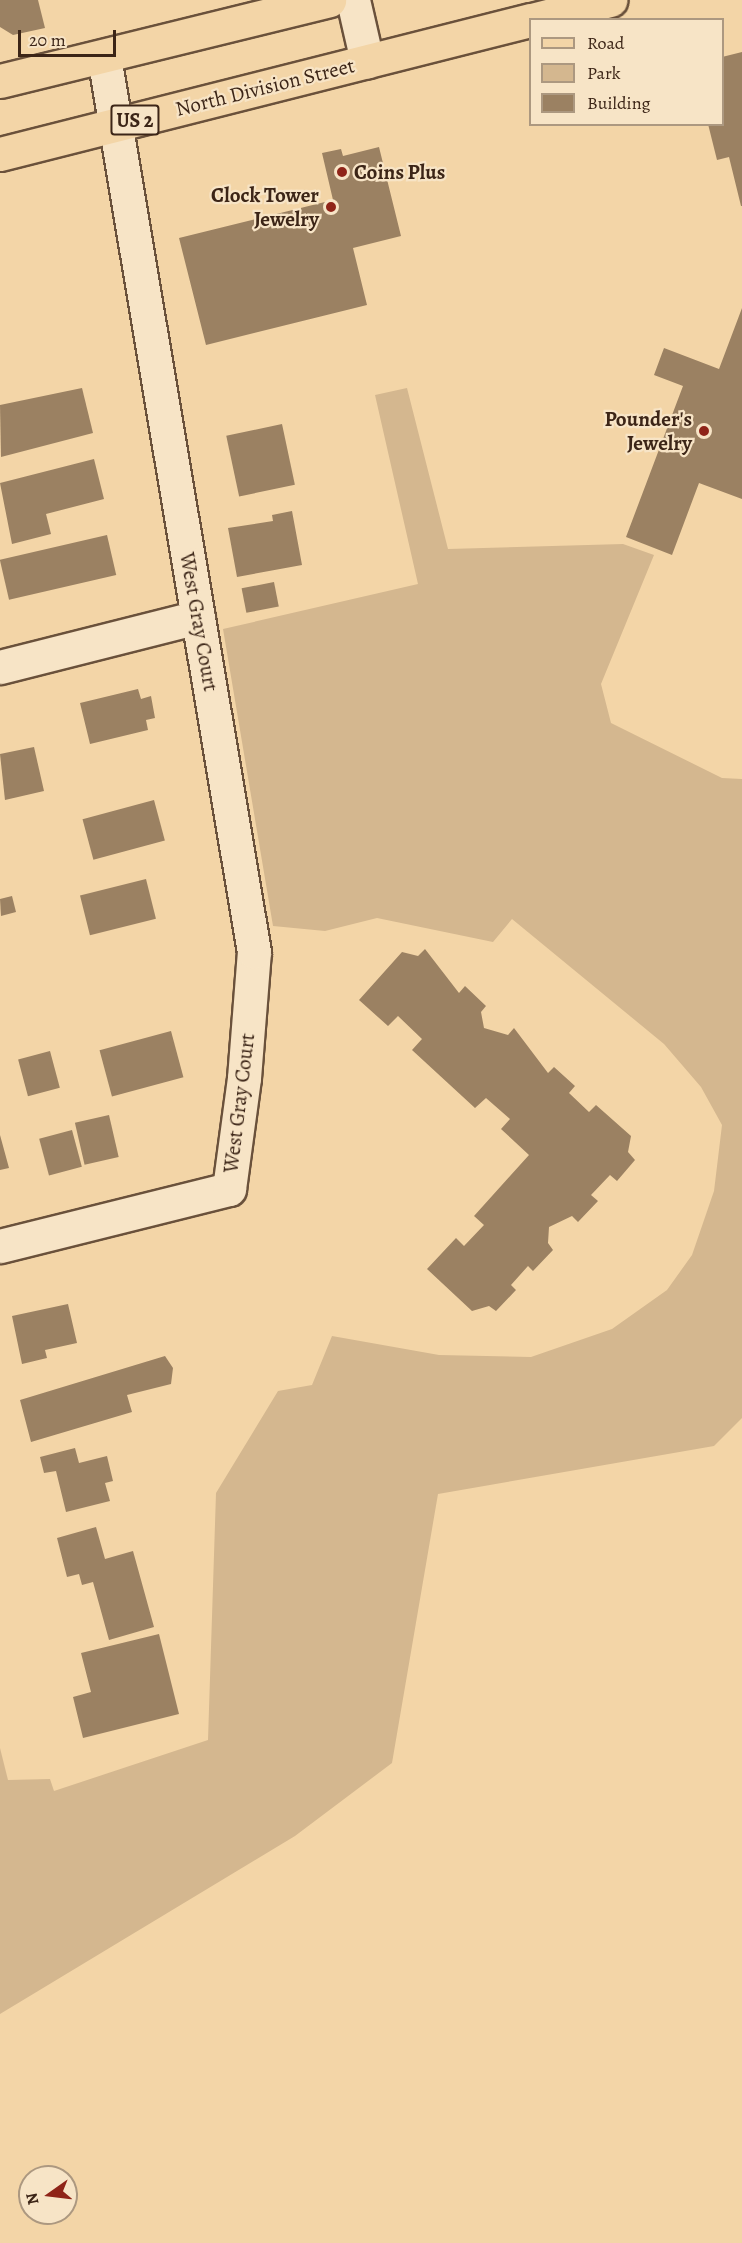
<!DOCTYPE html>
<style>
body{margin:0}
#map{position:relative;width:742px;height:2243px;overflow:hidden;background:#f3d5a7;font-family:Alegreya,serif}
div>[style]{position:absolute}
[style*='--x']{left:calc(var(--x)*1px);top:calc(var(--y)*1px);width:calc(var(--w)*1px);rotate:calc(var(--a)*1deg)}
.green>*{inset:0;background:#d4b78f}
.building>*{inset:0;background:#9b8162;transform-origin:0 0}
.roads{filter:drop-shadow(2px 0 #6a513b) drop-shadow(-2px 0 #6a513b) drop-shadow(0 2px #6a513b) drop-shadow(0 -2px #6a513b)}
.street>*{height:33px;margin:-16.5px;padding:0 16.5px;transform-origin:16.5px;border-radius:16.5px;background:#f7e4c6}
.primary>*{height:33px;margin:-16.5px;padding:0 16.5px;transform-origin:16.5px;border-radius:16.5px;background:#f3d5a7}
.dots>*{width:16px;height:16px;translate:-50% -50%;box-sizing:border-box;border:3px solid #f7e4c6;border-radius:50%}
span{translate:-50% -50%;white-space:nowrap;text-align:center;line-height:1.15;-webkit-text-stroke:4.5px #f7e4c6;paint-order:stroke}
.shield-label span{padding:2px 4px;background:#f7e4c6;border:2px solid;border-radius:4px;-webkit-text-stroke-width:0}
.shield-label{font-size:20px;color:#3c2517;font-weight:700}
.street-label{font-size:21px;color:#3c2517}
.poi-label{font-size:21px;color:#3c2517;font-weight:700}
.left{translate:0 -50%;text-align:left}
.right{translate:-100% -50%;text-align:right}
.legend{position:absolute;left:529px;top:18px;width:195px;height:108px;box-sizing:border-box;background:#f7e4c6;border:2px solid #ac9880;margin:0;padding:8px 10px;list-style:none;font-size:18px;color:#3c2517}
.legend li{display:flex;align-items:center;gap:12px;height:30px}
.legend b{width:30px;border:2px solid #ac9880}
.north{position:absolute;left:18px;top:2165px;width:60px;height:60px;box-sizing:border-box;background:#f7e4c6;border:2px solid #ac9880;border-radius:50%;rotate:256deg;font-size:16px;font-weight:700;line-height:24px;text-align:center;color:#3c2517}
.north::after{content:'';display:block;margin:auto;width:21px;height:27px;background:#8f2418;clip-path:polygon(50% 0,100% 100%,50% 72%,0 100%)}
.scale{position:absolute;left:18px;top:30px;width:98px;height:27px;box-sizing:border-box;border:3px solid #3c2517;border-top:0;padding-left:8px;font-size:18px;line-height:21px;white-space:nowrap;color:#3c2517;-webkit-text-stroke:4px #f7e4c6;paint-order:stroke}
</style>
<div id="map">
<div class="green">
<i style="clip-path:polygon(407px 388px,448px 549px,623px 544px,654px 555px,601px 684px,611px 723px,722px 778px,742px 779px,742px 1418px,714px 1446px,438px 1494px,392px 1763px,295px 1836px,0 2014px,0 1748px,8px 1780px,50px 1779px,54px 1791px,208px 1740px,216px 1493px,278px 1391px,312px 1385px,332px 1336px,439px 1355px,531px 1357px,612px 1329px,667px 1290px,692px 1255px,714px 1191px,722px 1125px,701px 1087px,664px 1044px,512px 919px,493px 942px,377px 918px,325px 931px,273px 926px,223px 629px,418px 584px,375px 395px)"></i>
</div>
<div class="building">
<i style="clip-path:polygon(0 0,38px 0,45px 28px,13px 35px,0 27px)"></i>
<i style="clip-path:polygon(742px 52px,742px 206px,741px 206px,729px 157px,717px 160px,708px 124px,722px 124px,722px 57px)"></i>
<i style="clip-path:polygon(379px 147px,401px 236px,353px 248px,367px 305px,206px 345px,179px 238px,333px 200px,322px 153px,341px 149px,343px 156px)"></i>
<i style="clip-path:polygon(742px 308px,742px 499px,699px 483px,672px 555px,626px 537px,683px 386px,654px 375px,664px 348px,719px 369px)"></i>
<i style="clip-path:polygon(82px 388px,93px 433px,1px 457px,0 405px)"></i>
<i style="left:282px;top:424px;width:62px;height:57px;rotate:78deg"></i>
<i style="clip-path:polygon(94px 459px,104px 499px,46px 514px,51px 534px,12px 544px,0 483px)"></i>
<i style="clip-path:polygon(292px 511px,302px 565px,237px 577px,228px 528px,273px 521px,272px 515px)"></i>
<i style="left:107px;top:535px;width:41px;height:110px;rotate:77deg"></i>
<i style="left:274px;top:582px;width:25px;height:33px;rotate:79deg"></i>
<i style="clip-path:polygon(138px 689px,141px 699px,151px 696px,155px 718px,146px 720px,148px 730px,90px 744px,80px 703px)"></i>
<i style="clip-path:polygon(34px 747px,44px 791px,5px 800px,0 754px)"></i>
<i style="left:154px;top:800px;width:42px;height:74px;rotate:75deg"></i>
<i style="left:146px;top:879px;width:41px;height:68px;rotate:76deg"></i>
<i style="clip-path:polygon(12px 896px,16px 912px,1px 916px,0 899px)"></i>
<i style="clip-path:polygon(425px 949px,459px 993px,465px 986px,486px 1006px,481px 1012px,484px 1028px,508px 1035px,514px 1028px,548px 1073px,554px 1067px,575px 1086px,569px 1093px,589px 1112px,596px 1105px,631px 1136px,628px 1152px,635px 1160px,617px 1181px,610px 1175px,591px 1195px,598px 1201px,578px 1222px,572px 1216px,549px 1227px,548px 1243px,553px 1250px,533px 1271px,528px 1266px,511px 1285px,516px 1290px,496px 1311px,489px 1306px,472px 1311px,427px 1269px,456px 1238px,464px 1246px,484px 1225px,474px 1216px,529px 1155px,501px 1129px,510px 1119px,486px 1098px,475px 1108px,412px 1050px,422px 1039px,398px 1016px,388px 1026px,359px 1000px,402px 952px,418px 956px)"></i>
<i style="left:171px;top:1031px;width:48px;height:74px;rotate:75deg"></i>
<i style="left:50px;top:1051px;width:38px;height:33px;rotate:75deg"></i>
<i style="left:109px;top:1115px;width:43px;height:35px;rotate:77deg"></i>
<i style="left:72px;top:1130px;width:38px;height:34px;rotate:75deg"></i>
<i style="clip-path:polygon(0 1135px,9px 1168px,0 1170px)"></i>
<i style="clip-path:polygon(68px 1304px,77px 1343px,45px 1350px,47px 1358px,22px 1364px,12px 1316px)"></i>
<i style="clip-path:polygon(165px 1356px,173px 1368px,171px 1384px,127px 1395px,132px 1412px,31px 1442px,20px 1400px)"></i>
<i style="clip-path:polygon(75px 1448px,79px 1463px,107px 1456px,113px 1481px,105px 1483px,110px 1501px,66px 1512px,56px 1471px,44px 1473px,40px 1457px)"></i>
<i style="clip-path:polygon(96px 1527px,105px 1559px,133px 1551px,154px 1627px,109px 1640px,93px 1582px,82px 1585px,79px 1574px,67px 1577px,57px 1538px)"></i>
<i style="clip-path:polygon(159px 1634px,179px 1714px,83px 1738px,73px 1697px,91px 1692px,81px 1653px)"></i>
</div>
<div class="roads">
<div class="street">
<i style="--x:353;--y:0;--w:63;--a:77.1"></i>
<i style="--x:0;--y:667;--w:204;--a:-14.2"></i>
<i style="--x:0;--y:1246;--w:236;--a:-14"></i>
<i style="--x:229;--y:1189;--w:112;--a:-82.3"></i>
<i style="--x:244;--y:1078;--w:126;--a:-85.5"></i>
<i style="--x:254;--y:952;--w:907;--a:-99.51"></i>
</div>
<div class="primary">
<i style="--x:532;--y:20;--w:81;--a:-14.4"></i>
<i style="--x:0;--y:81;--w:339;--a:-13.8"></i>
<i style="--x:0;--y:154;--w:547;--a:-14.19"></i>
</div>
</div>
<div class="dots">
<i style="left:342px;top:172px;background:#8f2418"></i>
<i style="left:331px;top:207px;background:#8f2418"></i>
<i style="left:704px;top:431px;background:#8f2418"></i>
</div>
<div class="shield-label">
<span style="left:135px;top:120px">US 2</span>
</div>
<div class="street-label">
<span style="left:265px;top:87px;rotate:-14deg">North Division Street</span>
<span style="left:199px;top:622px;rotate:80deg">West Gray Court</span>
<span style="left:239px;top:1103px;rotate:-83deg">West Gray Court</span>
</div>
<div class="poi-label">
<span class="left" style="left:354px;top:172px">Coins Plus</span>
<span class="right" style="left:319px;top:207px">Clock Tower<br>Jewelry</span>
<span class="right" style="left:692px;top:431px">Pounder's<br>Jewelry</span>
</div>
<ul class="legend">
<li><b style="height:8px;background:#f3d5a7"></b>Road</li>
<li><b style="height:16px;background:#d4b78f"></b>Park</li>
<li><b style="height:16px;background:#9b8162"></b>Building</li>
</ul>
<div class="north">N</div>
<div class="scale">20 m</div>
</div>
